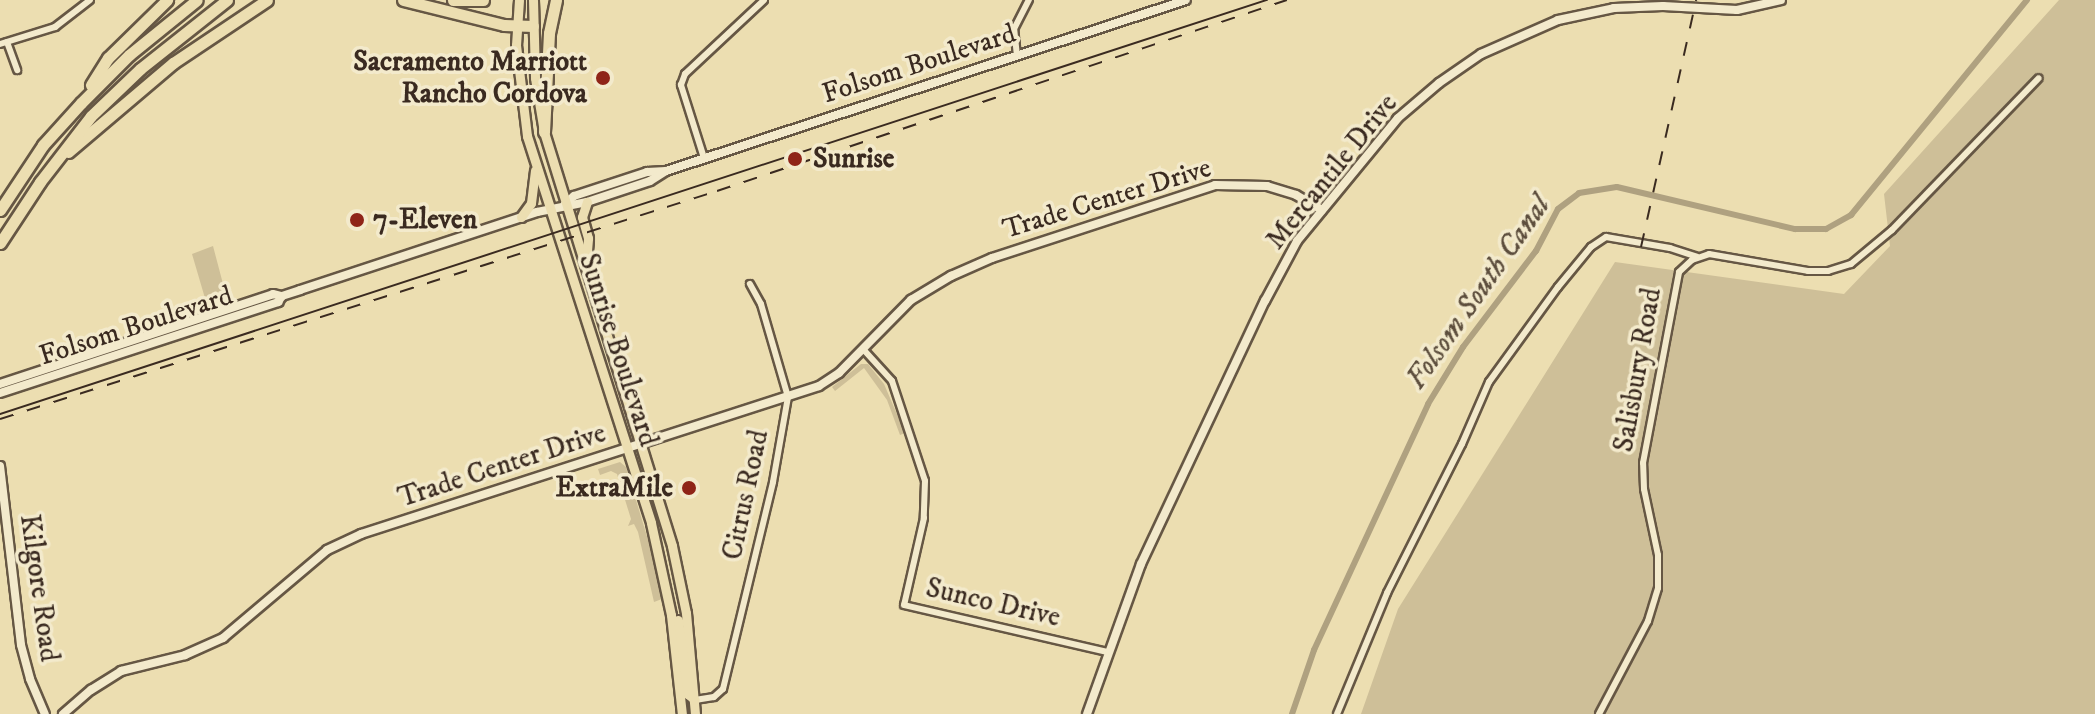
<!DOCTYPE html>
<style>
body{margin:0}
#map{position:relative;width:2095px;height:714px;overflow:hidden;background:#ecdeb1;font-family:"IM FELL DW Pica",serif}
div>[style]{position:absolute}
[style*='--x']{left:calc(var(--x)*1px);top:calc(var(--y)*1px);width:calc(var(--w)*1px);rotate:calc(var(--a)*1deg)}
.green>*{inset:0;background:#cebf98}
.canal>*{height:6px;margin:-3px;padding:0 3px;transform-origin:3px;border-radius:3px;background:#afa180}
.roads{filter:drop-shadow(2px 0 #665744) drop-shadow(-2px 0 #665744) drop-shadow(0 2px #665744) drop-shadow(0 -2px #665744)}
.street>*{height:6px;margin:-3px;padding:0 3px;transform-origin:3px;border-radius:3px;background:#f3eacc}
.secondary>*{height:8px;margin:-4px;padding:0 4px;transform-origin:4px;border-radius:4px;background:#f3eacc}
.primary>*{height:9px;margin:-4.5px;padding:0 4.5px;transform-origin:4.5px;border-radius:4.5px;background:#ecdeb1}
.highway>*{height:11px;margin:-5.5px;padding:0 5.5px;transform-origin:5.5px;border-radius:5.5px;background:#ecdeb1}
.tram>*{height:2px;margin:-1px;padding:0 1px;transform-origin:1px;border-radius:1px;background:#3a2a20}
.rail>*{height:2px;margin-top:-1px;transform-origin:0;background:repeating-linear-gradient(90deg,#3a2a20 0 14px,transparent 0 28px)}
.dots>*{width:22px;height:22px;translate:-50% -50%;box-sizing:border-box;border:4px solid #f3eacc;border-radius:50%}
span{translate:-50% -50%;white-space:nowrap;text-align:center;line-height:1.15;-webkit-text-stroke:7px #f3eacc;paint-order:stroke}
.poi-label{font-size:28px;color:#3a2a20;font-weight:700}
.right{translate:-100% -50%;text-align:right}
.left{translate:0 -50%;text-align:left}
.street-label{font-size:28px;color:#3a2a20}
.water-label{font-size:30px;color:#5d4e3d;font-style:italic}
</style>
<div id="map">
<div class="green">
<i style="clip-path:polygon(2059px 0,2095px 0,2095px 714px,1361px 714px,1398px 609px,1615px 262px,1844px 294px,1890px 246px,1884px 194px)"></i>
<i style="clip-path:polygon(213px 246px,227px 299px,185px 315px,207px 305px,192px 254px)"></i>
<i style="clip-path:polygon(861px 364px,868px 364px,884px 384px,905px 433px,900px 435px,887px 400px,864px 368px,835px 391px,832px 387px)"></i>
<i style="clip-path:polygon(620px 462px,626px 467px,649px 543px,662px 599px,654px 602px,638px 532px,634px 524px,628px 526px,631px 519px,617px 474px,611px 471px,600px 475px,598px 469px)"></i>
</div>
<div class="canal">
<i style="--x:1292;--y:714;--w:68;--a:-71"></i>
<i style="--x:1314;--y:650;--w:271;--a:-65.1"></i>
<i style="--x:1428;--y:404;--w:67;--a:-58.4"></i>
<i style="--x:1463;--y:347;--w:121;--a:-52.8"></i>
<i style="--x:1536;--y:251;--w:47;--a:-62.4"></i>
<i style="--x:1558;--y:209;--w:26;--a:-37"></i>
<i style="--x:1579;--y:193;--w:38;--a:-9"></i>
<i style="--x:1617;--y:187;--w:183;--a:13.3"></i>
<i style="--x:1795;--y:229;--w:31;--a:0"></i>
<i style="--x:1826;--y:229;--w:29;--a:-29"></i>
<i style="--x:1851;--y:215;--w:278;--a:-50.7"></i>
</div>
<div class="roads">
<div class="street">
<i style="--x:7;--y:42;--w:30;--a:70"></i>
<i style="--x:0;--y:44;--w:58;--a:-17.2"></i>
<i style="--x:55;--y:27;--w:44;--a:-37.6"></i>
<i style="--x:1017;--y:56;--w:27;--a:-96"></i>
<i style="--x:1014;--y:29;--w:33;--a:-63"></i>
<i style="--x:704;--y:158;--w:77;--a:-107.5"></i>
<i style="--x:681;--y:85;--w:12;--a:-70"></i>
<i style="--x:685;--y:74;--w:108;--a:-43.1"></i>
<i style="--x:863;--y:349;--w:43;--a:47.8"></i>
<i style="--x:892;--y:381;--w:105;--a:71.7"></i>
<i style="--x:925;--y:481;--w:37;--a:92"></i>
<i style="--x:924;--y:518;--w:89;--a:102.9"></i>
<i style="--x:904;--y:605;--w:208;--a:13"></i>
<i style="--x:695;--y:700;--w:19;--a:-9"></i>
<i style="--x:714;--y:697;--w:12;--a:-42"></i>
<i style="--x:723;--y:689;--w:213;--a:-76.4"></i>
<i style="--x:773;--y:482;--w:86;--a:-80"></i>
<i style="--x:788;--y:397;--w:97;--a:-106.2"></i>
<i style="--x:761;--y:304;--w:23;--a:-119"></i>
<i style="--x:1337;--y:714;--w:131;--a:-67.5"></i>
<i style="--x:1387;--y:593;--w:167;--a:-63.3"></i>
<i style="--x:1462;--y:444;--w:68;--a:-66.5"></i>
<i style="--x:1489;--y:382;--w:117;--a:-54"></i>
<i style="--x:1558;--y:287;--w:52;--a:-50.5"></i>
<i style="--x:1591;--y:247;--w:18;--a:-34"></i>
<i style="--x:1606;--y:237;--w:65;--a:9.8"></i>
<i style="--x:1670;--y:248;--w:28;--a:18"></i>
<i style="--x:1599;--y:714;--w:105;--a:-62.2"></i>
<i style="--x:1648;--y:621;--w:34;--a:-73"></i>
<i style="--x:1658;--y:588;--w:33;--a:-90"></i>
<i style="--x:1658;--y:555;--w:67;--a:-102"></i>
<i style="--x:1644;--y:489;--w:26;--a:-92"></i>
<i style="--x:1643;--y:463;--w:194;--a:-79.3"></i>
<i style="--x:1679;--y:272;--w:18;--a:-43"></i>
<i style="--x:1692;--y:260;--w:18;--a:-19"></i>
<i style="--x:1709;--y:254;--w:100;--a:9.7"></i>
<i style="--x:1808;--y:271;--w:20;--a:0"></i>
<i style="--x:1828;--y:271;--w:24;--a:-17"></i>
<i style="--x:1851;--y:264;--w:53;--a:-39.7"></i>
<i style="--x:1892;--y:230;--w:211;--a:-46"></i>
</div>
<div class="secondary">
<i style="--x:565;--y:204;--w:12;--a:-42"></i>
<i style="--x:574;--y:196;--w:77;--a:-18.2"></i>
<i style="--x:647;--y:172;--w:19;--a:-3"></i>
<i style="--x:666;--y:171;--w:547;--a:-18.2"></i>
<i style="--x:0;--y:384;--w:287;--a:-18.2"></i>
<i style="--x:273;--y:294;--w:9;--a:13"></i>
<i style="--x:282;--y:296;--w:19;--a:-18"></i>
<i style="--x:300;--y:290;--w:250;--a:-18.2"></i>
<i style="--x:537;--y:212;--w:51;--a:-11.3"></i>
<i style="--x:587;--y:202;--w:66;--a:-18.4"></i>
<i style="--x:650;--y:181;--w:19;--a:-32"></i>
<i style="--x:0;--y:393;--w:293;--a:-18.1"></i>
<i style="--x:278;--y:302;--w:7;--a:-56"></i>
<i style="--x:0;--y:466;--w:180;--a:83.3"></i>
<i style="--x:21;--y:645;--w:35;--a:75"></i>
<i style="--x:30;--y:679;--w:38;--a:67"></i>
<i style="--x:63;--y:714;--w:37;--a:-41"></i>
<i style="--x:91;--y:690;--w:36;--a:-32"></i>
<i style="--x:121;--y:671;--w:66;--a:-14"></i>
<i style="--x:185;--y:655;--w:42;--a:-24.1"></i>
<i style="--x:223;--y:638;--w:136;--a:-40.2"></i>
<i style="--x:327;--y:550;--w:38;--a:-25"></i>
<i style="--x:361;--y:534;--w:481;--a:-17.9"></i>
<i style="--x:819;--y:386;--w:24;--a:-33"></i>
<i style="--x:839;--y:373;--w:103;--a:-45.4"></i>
<i style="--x:911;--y:300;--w:47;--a:-31"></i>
<i style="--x:951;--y:276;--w:45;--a:-23.7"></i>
<i style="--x:992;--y:258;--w:235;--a:-18.1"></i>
<i style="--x:1215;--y:185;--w:52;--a:1.1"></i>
<i style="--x:1267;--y:186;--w:30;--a:17"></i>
<i style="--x:1296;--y:195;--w:30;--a:30"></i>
<i style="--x:1087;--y:714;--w:159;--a:-70.2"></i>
<i style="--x:1141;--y:564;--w:291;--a:-64.8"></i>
<i style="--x:1265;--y:301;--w:68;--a:-61.9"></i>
<i style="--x:1297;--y:241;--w:159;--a:-50.6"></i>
<i style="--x:1398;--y:118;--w:54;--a:-40.5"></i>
<i style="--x:1439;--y:83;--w:51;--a:-34.6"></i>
<i style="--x:1481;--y:54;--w:84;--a:-23.8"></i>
<i style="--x:1558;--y:20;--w:57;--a:-12.1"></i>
<i style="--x:1614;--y:8;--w:49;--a:-2.3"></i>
<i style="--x:1663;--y:6;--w:74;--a:3.1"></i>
<i style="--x:1737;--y:10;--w:45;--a:-12.8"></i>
</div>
<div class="primary">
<i style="--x:519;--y:0;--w:45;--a:93.8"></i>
<i style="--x:516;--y:45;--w:92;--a:83.1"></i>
<i style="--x:527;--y:136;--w:406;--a:72.2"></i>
<i style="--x:651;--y:523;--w:94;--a:77.7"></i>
<i style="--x:671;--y:615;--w:100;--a:83.7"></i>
<i style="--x:533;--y:0;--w:78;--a:88.5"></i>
<i style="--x:535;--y:78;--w:55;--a:80.5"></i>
<i style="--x:544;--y:132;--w:433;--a:72.8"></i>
<i style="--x:672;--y:546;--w:68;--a:78.2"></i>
<i style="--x:686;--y:613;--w:101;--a:84.9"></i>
<i style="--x:521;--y:217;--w:17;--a:-54"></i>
<i style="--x:531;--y:203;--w:33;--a:-83"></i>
<i style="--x:586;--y:262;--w:24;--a:-85"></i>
<i style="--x:588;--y:238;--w:22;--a:-106"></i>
<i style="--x:582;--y:217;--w:16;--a:-72"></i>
<i style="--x:678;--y:620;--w:75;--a:82.3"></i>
<i style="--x:688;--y:694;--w:9;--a:41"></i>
</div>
<div class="highway">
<i style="--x:403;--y:0;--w:104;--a:13.9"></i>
<i style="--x:504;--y:25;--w:29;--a:2"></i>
<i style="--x:453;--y:0;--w:30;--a:0"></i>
<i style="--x:91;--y:85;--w:32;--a:-58"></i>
<i style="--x:108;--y:58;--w:83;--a:-44.5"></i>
<i style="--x:544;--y:132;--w:99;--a:-87.1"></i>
<i style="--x:549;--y:33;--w:34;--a:-78"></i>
<i style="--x:68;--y:152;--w:138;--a:-40.3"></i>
<i style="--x:173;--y:63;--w:113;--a:-33.8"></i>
<i style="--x:0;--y:210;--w:78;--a:-56.5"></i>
<i style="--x:43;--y:145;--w:57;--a:-47.9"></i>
<i style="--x:81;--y:103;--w:68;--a:-45"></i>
<i style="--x:129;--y:55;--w:87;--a:-39"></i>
<i style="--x:0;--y:243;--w:73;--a:-56.7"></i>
<i style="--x:40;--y:182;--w:83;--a:-52.3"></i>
<i style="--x:91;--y:116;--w:68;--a:-43.8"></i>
<i style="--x:140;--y:69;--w:111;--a:-38.4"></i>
</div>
</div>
<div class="tram">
<i style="--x:0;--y:414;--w:1333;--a:-18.1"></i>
</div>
<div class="rail">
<i style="--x:1641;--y:247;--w:253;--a:-77.4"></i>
<i style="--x:0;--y:419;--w:752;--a:-17.64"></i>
<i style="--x:717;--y:191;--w:601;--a:-18.53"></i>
</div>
<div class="dots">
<i style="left:603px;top:78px;background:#8f2418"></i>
<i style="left:795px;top:159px;background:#8f2418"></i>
<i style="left:357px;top:220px;background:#8f2418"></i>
<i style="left:689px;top:488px;background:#8f2418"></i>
</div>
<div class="poi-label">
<span class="right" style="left:587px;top:78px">Sacramento Marriott<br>Rancho Cordova</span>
<span class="left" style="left:813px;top:159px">Sunrise</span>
<span class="left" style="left:373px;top:220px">7-Eleven</span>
<span class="right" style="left:673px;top:488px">ExtraMile</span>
</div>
<div class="street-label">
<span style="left:919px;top:64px;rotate:-18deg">Folsom Boulevard</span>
<span style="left:1332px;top:172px;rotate:-51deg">Mercantile Drive</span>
<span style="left:1107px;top:199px;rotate:-17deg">Trade Center Drive</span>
<span style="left:136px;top:326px;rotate:-18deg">Folsom Boulevard</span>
<span style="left:618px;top:350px;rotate:72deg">Sunrise Boulevard</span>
<span style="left:1638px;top:370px;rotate:-80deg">Salisbury Road</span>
<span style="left:502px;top:466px;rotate:-18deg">Trade Center Drive</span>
<span style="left:746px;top:495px;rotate:-78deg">Citrus Road</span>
<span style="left:39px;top:588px;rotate:82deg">Kilgore Road</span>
<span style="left:993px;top:603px;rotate:13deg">Sunco Drive</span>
</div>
<div class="water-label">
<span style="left:1479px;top:293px;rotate:-55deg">Folsom South Canal</span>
</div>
</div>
